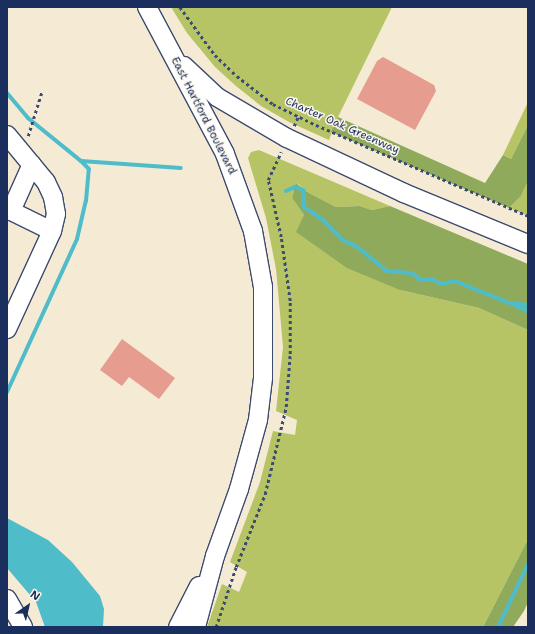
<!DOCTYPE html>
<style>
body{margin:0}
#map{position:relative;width:535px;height:634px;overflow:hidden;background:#f5ebd4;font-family:"Shantell Sans",sans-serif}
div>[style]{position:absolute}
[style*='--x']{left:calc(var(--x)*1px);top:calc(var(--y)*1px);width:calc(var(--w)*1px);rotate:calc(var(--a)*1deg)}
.green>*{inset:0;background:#b6c466}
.forest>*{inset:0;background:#90aa5b}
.water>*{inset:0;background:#4fbcca}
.stream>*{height:4px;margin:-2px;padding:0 2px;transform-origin:2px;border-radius:2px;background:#4fbcca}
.building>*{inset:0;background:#e69c8e}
.path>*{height:2.5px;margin-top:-1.25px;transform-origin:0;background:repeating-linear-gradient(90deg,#3c4b70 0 3px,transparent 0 6px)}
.roads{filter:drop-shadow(1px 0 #3c4b70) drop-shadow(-1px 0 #3c4b70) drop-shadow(0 1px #3c4b70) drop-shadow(0 -1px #3c4b70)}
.minor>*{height:18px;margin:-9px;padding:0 9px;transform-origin:9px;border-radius:9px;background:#fff}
span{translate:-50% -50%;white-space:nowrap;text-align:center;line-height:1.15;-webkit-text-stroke:3px #fbf7ec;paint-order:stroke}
.street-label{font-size:11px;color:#1b2f5e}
.frame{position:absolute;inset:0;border:8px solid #1b2f5e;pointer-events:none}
.north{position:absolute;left:8px;top:586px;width:40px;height:40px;-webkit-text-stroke:3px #fbf7ec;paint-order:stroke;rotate:34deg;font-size:11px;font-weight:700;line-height:16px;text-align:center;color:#1b2f5e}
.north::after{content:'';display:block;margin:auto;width:14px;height:18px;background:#1b2f5e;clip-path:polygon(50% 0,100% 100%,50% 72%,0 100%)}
</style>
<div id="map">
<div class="green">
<i style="clip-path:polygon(171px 7px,392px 7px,338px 117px,329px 140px,289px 122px,261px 106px,236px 86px,215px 67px,187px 33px)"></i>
<i style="clip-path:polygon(528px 102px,528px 125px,511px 159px,503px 155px)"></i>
<i style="clip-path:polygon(259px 150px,390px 206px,372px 210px,360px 206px,336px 207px,309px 193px,297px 183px,292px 198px,304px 215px,400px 290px,479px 308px,528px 330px,528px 539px,483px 627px,207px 627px,222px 584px,239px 592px,247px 572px,230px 562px,260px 482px,273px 431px,295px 435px,297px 420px,276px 411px,283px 347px,276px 269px,266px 218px,248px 158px,251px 152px)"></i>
<i style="clip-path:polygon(528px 181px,528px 216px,509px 208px,521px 196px)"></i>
</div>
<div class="forest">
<i style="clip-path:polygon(338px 117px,485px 183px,503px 155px,511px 159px,528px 125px,528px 181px,521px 196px,509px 208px,331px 132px)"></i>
<i style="clip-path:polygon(296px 183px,309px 193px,336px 207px,360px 206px,372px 210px,390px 206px,528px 264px,528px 330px,479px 308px,400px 290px,347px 268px,296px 232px,304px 215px,292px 198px)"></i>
<i style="clip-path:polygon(528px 539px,528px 602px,524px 611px,513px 627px,483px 627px)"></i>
</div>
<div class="water">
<i style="clip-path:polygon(7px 518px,48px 540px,72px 562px,100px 596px,104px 609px,103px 627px,45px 627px,36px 602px,7px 568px)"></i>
</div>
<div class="stream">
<i style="--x:7;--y:93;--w:33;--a:50"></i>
<i style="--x:28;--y:118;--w:68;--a:39.1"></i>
<i style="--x:81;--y:161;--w:100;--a:4"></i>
<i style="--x:286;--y:191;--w:10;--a:-24"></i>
<i style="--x:295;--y:187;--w:9;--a:21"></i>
<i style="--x:303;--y:190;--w:17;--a:87"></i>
<i style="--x:304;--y:207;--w:22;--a:34"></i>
<i style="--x:322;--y:219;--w:30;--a:45"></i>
<i style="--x:343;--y:240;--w:14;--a:25"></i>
<i style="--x:356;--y:246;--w:40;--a:39"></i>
<i style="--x:387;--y:271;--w:25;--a:5"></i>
<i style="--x:412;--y:273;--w:11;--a:41"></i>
<i style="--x:420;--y:280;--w:12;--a:-5"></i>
<i style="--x:432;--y:279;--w:10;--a:29"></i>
<i style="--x:441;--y:284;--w:14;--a:-12"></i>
<i style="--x:455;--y:281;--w:58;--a:22.2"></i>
<i style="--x:509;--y:303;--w:19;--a:6"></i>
<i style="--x:515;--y:306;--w:14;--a:21"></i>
<i style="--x:7;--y:392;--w:168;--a:-65.4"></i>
<i style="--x:77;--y:239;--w:39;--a:-77"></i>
<i style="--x:86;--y:201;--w:32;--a:-85"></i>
<i style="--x:89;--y:169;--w:11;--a:-135"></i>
<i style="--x:498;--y:627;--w:70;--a:-64.5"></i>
</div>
<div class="building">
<i style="clip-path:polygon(383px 57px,434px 85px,436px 91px,415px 130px,357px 99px,377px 61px)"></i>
<i style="clip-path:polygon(122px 339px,175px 378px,159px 399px,129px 377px,122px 386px,100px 370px)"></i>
</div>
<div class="path">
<i style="--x:180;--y:7;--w:59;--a:53.9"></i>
<i style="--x:215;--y:55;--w:30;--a:44"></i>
<i style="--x:237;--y:76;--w:46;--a:37.9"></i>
<i style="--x:273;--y:104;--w:48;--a:26"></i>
<i style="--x:316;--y:125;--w:231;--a:23.2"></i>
<i style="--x:294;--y:126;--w:10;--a:-66"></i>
<i style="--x:28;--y:136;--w:47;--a:-72.7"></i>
<i style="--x:216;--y:627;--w:63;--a:-71.6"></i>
<i style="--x:236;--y:567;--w:79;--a:-68.3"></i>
<i style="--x:265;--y:494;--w:89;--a:-76.4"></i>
<i style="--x:286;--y:407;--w:53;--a:-85.7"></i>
<i style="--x:290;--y:354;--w:53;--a:-90"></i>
<i style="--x:290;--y:301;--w:65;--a:-98"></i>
<i style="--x:281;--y:237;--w:58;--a:-102.8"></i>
<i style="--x:268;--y:180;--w:31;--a:-65"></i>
</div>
<div class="roads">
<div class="minor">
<i style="--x:147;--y:7;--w:166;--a:62"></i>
<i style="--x:225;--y:154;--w:82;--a:70"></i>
<i style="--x:253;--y:231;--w:57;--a:79.9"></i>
<i style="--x:263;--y:287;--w:91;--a:90"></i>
<i style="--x:263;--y:378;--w:42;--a:96.8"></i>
<i style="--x:258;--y:420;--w:72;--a:105.4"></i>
<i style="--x:239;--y:489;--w:71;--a:109.7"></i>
<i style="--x:215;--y:556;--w:73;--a:105"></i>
<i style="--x:184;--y:66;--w:45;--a:43.2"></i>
<i style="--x:217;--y:97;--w:81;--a:30.4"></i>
<i style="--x:287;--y:138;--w:129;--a:25.2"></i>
<i style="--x:404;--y:193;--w:134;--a:22.4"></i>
<i style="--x:7;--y:135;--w:61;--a:50.3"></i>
<i style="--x:46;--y:182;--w:17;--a:65"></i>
<i style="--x:53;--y:197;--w:17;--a:80"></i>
<i style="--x:56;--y:214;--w:17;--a:103"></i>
<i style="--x:52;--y:231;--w:108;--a:114.7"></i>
<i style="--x:7;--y:209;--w:50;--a:26.1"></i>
<i style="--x:11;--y:211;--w:51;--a:-65.9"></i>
<i style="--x:7;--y:599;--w:32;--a:60"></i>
<i style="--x:178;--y:627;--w:46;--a:-62.9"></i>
</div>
</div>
<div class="street-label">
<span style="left:203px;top:116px;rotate:63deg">East Hartford Boulevard</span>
<span style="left:342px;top:126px;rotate:24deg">Charter Oak Greenway</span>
</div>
<div class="frame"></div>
<div class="north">N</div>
</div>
